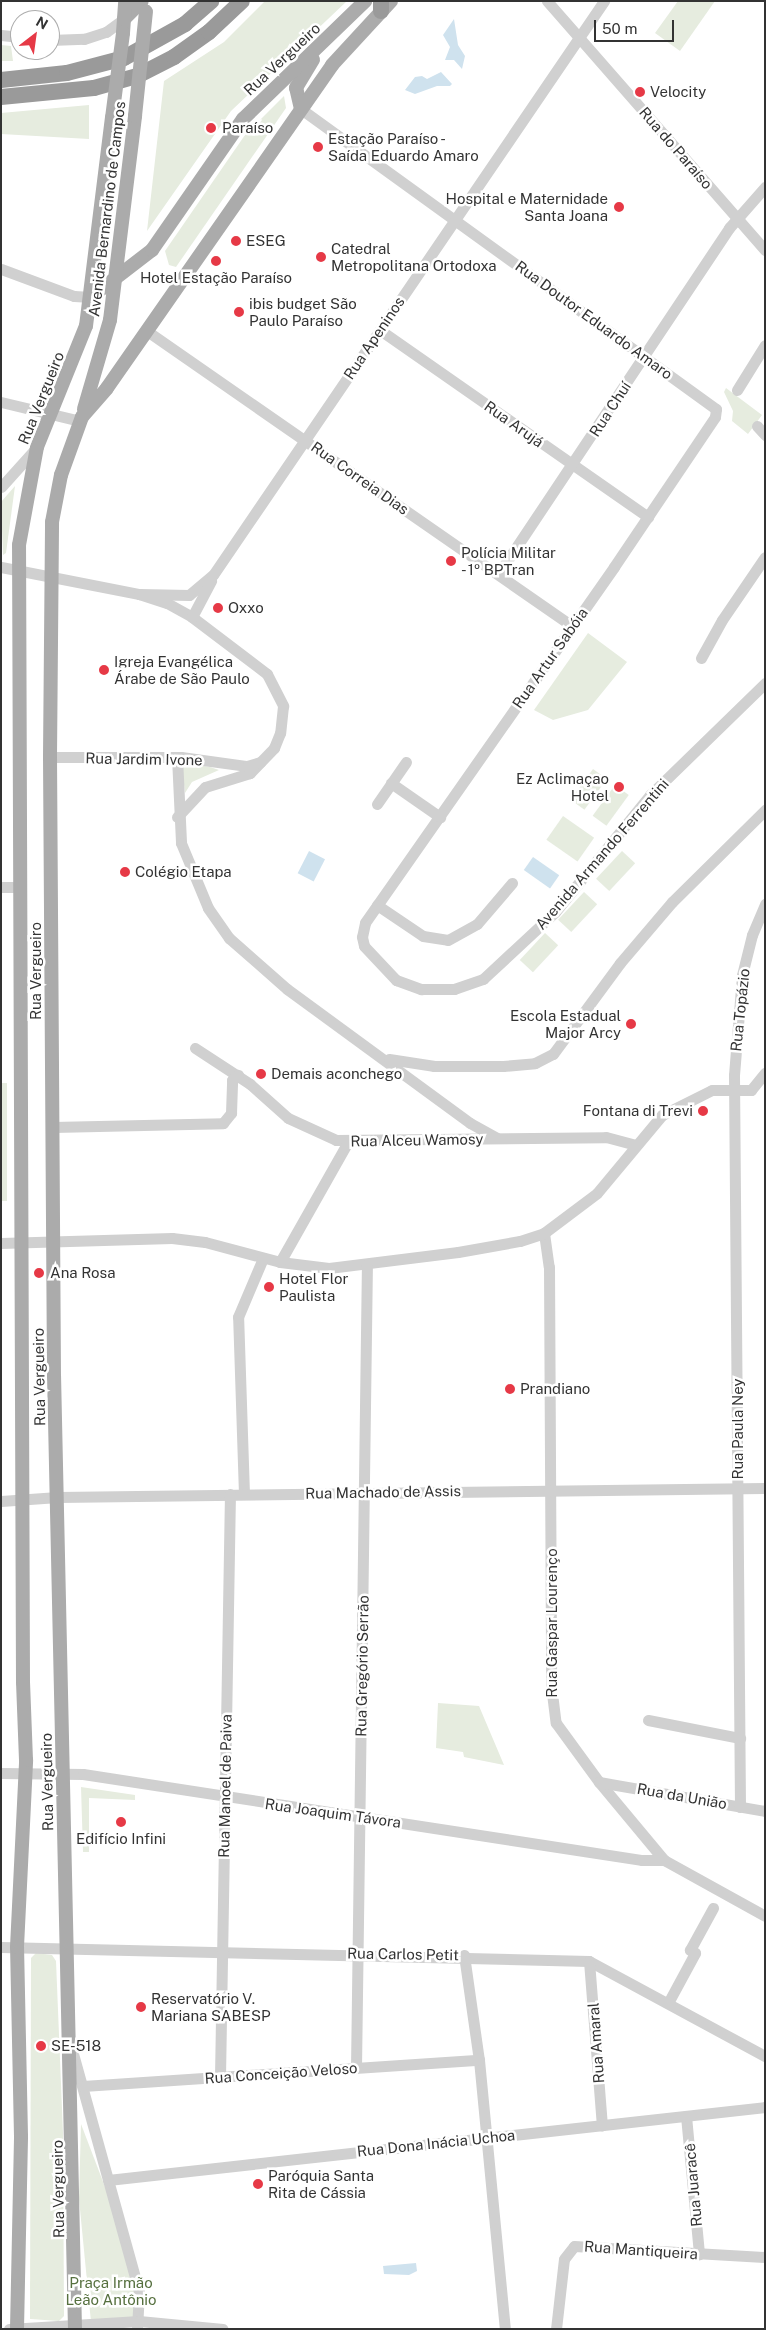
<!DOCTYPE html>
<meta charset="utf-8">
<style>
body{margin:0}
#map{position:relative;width:766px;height:2330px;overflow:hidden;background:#fff;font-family:"Public Sans",sans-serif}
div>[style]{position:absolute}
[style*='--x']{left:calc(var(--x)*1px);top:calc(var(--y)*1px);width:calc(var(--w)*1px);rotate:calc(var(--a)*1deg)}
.green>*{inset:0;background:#e6ecdf;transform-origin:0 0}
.water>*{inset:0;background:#cfe2ee;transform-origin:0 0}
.minor>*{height:11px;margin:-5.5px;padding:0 5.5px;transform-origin:5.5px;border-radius:5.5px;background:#d0d0d0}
.major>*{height:14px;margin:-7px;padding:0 7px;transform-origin:7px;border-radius:7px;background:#ababab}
.highway>*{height:16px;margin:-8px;padding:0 8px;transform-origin:8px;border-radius:8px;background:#9a9a9a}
.major-bridge>*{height:14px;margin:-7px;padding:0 7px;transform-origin:7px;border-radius:7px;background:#ababab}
.dots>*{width:14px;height:14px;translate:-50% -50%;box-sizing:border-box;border:2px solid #fff;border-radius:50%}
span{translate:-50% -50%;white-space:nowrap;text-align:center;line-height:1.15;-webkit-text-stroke:5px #fff;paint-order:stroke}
.street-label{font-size:15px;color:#333}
.poi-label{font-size:15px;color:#333}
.left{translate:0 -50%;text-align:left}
.right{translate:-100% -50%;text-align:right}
.park-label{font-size:15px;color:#56703f}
.frame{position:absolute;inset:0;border:2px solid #333;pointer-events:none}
.north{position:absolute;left:10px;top:10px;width:50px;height:50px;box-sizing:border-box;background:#fff;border:1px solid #adadad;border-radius:50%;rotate:30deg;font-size:14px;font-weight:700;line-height:20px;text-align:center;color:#333}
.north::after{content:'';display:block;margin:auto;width:18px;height:22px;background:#e63946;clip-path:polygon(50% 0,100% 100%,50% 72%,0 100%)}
.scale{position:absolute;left:594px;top:20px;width:80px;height:22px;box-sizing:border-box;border:2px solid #333;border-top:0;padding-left:6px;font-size:15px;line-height:18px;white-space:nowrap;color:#333;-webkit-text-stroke:4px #fff;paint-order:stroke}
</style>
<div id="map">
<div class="green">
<i style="clip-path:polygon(265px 1px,347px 1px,231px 111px,147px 231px,164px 81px,224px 42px)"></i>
<i style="clip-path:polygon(678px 1px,715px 1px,680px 51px,655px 33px)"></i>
<i style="clip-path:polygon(1px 45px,11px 46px,13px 61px,1px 61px)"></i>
<i style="clip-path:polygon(284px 96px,286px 108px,176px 267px,169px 265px,165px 251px,245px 135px)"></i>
<i style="clip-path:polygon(89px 105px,89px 139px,1px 134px,1px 113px)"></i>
<i style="clip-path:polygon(726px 388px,762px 415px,748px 434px,732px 421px,733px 411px,724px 392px)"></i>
<i style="clip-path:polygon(15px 486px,6px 553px,3px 555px,1px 502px)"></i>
<i style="clip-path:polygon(588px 633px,627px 662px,588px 710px,553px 720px,534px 710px)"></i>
<i style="clip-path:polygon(187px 763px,210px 767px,219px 770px,192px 782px,185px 793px,182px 767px)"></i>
<i style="left:593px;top:769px;width:17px;height:38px;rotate:36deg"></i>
<i style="left:615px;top:785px;width:17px;height:38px;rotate:36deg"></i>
<i style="left:563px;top:816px;width:38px;height:29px;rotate:35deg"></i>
<i style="left:622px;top:851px;width:18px;height:38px;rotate:43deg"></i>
<i style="left:584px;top:892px;width:18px;height:38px;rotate:43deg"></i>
<i style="left:545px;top:933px;width:18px;height:37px;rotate:43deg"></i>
<i style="left:1px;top:1083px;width:6px;height:118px"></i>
<i style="clip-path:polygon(438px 1703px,479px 1706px,504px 1765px,464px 1757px,463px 1752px,436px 1748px)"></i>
<i style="clip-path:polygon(81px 1787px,135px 1795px,135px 1800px,89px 1798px,89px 1852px,83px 1852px)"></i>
<i style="clip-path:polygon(36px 1953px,52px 1955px,56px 1961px,63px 2133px,64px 2316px,59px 2321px,30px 2319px,31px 1958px)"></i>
<i style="clip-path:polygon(81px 2124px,110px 2200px,135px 2287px,134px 2317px,91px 2322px,79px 2199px)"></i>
</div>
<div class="water">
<i style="clip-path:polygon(454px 19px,458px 45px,465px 56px,462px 69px,454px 60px,445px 60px,450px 47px,443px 35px)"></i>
<i style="clip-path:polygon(441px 72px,452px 84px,450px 86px,437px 86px,415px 94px,405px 90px,415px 77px,422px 76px,427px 79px)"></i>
<i style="left:309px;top:851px;width:18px;height:25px;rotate:27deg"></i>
<i style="left:533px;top:857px;width:32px;height:16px;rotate:35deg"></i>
<i style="clip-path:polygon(416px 2263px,417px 2271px,409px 2275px,384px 2274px,383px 2266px)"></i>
</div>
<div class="minor">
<i style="--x:547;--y:1;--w:331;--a:48.8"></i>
<i style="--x:1;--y:35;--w:19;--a:6"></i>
<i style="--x:50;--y:40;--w:34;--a:-2"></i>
<i style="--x:84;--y:39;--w:23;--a:-18"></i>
<i style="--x:106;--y:32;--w:22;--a:-36"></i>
<i style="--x:301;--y:109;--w:512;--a:35.86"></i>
<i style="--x:716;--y:409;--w:8;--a:97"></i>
<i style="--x:715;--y:417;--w:181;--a:124"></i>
<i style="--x:614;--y:567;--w:434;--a:125"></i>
<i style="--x:365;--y:923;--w:14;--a:102"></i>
<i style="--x:362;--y:937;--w:9;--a:77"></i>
<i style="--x:364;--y:946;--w:47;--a:46.7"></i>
<i style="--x:396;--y:980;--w:27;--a:20"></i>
<i style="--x:421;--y:989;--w:33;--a:0"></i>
<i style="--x:454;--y:989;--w:31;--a:-19"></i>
<i style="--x:483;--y:979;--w:98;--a:-42.9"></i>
<i style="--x:555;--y:912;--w:151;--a:-50.9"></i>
<i style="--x:650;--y:795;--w:161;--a:-44.2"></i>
<i style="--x:1;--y:269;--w:78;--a:20.3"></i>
<i style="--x:74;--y:296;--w:17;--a:3"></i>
<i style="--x:380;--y:330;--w:327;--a:34.9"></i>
<i style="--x:147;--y:331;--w:517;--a:34.77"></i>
<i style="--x:737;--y:390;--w:53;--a:-58.1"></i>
<i style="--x:1;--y:402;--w:81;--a:13.5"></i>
<i style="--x:757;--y:426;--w:12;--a:48"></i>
<i style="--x:1;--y:487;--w:54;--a:-48"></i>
<i style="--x:1;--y:567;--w:141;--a:11.1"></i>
<i style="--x:139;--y:594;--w:29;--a:18"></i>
<i style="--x:167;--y:603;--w:29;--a:29"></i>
<i style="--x:192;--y:617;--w:94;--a:37.2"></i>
<i style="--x:267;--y:674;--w:36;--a:63"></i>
<i style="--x:283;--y:706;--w:27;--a:96"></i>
<i style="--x:280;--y:733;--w:16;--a:112"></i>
<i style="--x:274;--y:748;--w:35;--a:134"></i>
<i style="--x:250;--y:773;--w:47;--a:162.7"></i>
<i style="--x:205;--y:787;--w:41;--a:133"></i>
<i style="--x:499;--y:573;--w:415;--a:-56.3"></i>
<i style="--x:729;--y:228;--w:55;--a:-48.7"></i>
<i style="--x:139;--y:594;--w:50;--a:1.1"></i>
<i style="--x:189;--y:595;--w:31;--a:-40"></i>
<i style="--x:213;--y:575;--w:695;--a:-55.74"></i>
<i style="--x:192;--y:617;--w:41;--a:-62.2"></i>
<i style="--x:701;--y:658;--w:43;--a:-61.1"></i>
<i style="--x:722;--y:620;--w:76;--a:-55.7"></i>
<i style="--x:50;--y:757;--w:131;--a:0"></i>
<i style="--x:181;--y:757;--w:67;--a:7.8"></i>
<i style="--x:247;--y:766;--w:14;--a:-17"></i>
<i style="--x:177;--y:757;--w:86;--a:87.3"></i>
<i style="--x:181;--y:843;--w:70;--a:67.4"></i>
<i style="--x:208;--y:908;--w:37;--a:55"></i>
<i style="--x:229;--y:938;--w:77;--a:41.3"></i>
<i style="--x:287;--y:989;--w:227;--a:36.2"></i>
<i style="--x:470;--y:1123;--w:31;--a:29"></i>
<i style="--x:391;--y:783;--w:60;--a:34.8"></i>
<i style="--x:377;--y:804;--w:51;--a:-55.4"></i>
<i style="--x:1;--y:887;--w:19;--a:0"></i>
<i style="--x:377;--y:905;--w:55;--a:34"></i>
<i style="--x:423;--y:936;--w:25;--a:9"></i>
<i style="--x:448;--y:940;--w:33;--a:-29"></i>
<i style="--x:477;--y:924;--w:54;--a:-49.5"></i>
<i style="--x:195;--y:1048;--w:66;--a:33.2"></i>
<i style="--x:250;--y:1084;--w:51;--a:41.8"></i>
<i style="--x:288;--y:1118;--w:53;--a:24.6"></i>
<i style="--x:336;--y:1140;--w:270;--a:-0.6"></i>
<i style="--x:606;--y:1137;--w:31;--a:15"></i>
<i style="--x:389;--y:1059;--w:46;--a:8.8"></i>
<i style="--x:434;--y:1066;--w:69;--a:0"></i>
<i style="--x:503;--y:1066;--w:32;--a:-5"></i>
<i style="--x:535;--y:1063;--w:20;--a:-27"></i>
<i style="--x:553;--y:1054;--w:113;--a:-53.6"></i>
<i style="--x:620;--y:963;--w:80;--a:-49.6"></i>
<i style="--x:672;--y:902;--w:131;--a:-44.7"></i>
<i style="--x:53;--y:1127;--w:170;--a:-1.3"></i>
<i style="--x:223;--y:1123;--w:13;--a:-51"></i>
<i style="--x:231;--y:1113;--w:33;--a:-88"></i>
<i style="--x:232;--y:1080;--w:8;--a:-40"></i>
<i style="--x:544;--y:1233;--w:34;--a:82"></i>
<i style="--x:549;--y:1267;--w:418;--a:89.7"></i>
<i style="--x:551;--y:1685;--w:38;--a:83"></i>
<i style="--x:556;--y:1723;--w:73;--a:53.9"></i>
<i style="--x:599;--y:1782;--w:102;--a:50.2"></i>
<i style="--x:664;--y:1860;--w:115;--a:29"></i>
<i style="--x:1;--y:1243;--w:171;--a:-1.7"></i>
<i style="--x:172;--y:1238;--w:33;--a:7"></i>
<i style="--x:205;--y:1242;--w:78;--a:14.9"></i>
<i style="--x:280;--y:1262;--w:49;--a:7"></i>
<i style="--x:329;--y:1268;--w:130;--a:-7.1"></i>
<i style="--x:458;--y:1252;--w:63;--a:-10.1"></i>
<i style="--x:520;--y:1241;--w:25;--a:-18"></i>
<i style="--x:544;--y:1233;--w:66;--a:-37"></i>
<i style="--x:597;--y:1193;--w:102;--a:-50.2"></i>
<i style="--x:662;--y:1115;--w:56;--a:-26.6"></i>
<i style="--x:712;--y:1090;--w:39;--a:0"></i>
<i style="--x:751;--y:1090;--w:22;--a:-51"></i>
<i style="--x:280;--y:1262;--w:138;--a:-60.5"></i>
<i style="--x:244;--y:1494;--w:177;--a:-91.9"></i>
<i style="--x:238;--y:1317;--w:64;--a:-67"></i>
<i style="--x:1;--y:1501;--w:57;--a:-4"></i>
<i style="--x:58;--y:1497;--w:707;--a:-0.73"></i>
<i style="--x:648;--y:1720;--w:94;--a:11.1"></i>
<i style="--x:1;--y:1773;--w:82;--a:0.7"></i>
<i style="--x:83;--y:1774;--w:566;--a:8.75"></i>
<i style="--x:642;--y:1860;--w:22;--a:0"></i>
<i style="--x:599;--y:1782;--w:169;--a:9.9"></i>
<i style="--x:740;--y:1807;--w:732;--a:-90.47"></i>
<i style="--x:734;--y:1075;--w:100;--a:-85.4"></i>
<i style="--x:742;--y:975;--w:41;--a:-76"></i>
<i style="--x:752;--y:935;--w:34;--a:-67"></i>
<i style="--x:1;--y:1947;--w:588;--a:1.36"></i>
<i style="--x:589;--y:1961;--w:200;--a:28.4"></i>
<i style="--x:464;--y:1955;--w:106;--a:81.9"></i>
<i style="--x:479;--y:2060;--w:270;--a:84.5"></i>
<i style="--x:589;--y:1961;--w:165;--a:85.5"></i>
<i style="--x:668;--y:2003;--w:57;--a:-61.6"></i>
<i style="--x:695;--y:1953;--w:6;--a:-149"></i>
<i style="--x:690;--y:1950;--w:48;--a:-61.3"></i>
<i style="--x:72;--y:2050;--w:250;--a:74.5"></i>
<i style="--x:139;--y:2291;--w:38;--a:93"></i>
<i style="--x:356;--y:2068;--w:803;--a:-89.22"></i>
<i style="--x:220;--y:2077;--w:583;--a:-89.02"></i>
<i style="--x:83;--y:2086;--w:397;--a:-3.8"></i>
<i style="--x:686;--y:2116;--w:139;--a:84.6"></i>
<i style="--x:108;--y:2180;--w:661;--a:-6.34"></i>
<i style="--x:9;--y:2329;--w:130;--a:-3.5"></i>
<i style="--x:139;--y:2321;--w:84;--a:5.4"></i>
<i style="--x:556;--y:2329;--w:70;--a:-83.5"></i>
<i style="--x:564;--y:2259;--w:16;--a:-52"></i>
<i style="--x:574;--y:2246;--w:191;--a:3.3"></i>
</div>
<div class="major">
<i style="--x:124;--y:19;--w:25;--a:-45"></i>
<i style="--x:123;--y:33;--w:32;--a:-86"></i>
<i style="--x:301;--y:109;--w:22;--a:-103"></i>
<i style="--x:296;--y:88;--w:33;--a:-59"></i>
<i style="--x:91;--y:297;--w:77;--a:-37.6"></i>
<i style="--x:152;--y:250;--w:160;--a:-55.2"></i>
<i style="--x:243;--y:119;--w:170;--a:-44"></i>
<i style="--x:84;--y:409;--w:93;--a:-73.7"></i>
<i style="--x:110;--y:320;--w:206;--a:-83"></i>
<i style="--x:17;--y:2329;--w:193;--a:-88.8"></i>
<i style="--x:21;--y:2136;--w:189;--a:-91.2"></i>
<i style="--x:17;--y:1947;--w:187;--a:-87.2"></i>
<i style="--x:26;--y:1760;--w:78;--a:-92.2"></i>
<i style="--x:23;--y:1682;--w:1137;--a:-90.2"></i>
<i style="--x:19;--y:545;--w:100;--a:-79.6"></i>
<i style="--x:37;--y:447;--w:131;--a:-68"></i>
<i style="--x:86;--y:326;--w:210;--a:-82.9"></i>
<i style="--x:75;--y:2329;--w:953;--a:-91.26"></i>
<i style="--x:54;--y:1376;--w:619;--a:-90.37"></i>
<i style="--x:50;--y:757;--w:235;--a:-89.5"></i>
<i style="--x:52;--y:522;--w:48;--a:-79.2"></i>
<i style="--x:61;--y:475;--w:62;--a:-70.1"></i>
<i style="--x:82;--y:417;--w:38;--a:-49"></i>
<i style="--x:107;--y:388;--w:394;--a:-55.1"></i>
<i style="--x:332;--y:65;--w:87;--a:-47.3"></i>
</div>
<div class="highway">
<i style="--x:381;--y:11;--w:10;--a:-90"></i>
<i style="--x:1;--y:80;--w:66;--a:-6.1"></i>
<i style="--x:67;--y:73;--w:59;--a:-14.7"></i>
<i style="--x:124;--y:58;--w:70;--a:-29.1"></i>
<i style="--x:185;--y:24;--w:35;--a:-41"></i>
<i style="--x:1;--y:97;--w:93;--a:-5.5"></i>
<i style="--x:94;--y:88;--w:45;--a:-15.6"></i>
<i style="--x:137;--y:76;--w:42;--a:-27.2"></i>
<i style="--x:174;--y:57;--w:43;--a:-35.5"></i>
<i style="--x:209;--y:32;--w:45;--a:-43.2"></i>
</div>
<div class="major-bridge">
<i style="--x:135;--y:116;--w:105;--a:-84"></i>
<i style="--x:112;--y:118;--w:86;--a:-82.6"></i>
</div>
<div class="dots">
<i style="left:640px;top:92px;background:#e63946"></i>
<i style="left:211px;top:128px;background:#e63946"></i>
<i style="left:318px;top:147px;background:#e63946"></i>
<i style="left:619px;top:207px;background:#e63946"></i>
<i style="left:236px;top:241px;background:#e63946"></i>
<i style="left:321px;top:257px;background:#e63946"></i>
<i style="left:216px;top:261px;background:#e63946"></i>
<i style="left:239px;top:312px;background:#e63946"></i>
<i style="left:451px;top:561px;background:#e63946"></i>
<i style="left:218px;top:608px;background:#e63946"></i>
<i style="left:104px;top:670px;background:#e63946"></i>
<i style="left:619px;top:787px;background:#e63946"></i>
<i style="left:125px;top:872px;background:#e63946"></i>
<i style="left:631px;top:1024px;background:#e63946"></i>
<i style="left:261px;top:1074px;background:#e63946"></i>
<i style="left:703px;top:1111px;background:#e63946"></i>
<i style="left:39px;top:1273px;background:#e63946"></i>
<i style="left:269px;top:1287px;background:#e63946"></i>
<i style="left:510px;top:1389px;background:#e63946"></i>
<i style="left:121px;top:1822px;background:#e63946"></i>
<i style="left:141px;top:2007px;background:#e63946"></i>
<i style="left:41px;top:2046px;background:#e63946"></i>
<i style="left:258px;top:2184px;background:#e63946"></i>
</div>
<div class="street-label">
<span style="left:282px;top:59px;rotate:-43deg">Rua Vergueiro</span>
<span style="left:676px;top:148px;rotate:49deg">Rua do Paraíso</span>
<span style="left:107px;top:209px;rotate:-83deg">Avenida Bernardino de Campos</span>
<span style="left:594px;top:320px;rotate:36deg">Rua Doutor Eduardo Amaro</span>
<span style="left:374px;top:338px;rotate:-56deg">Rua Apeninos</span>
<span style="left:41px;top:398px;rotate:-68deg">Rua Vergueiro</span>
<span style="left:610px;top:409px;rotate:-57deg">Rua Chuí</span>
<span style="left:514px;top:424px;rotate:35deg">Rua Arujá</span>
<span style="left:360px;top:478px;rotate:35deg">Rua Correia Dias</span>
<span style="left:550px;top:658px;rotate:-55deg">Rua Artur Sabóia</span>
<span style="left:144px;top:759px;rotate:1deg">Rua Jardim Ivone</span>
<span style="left:602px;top:854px;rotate:-49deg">Avenida Armando Ferrentini</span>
<span style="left:36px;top:971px;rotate:-90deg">Rua Vergueiro</span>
<span style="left:740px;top:1010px;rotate:-84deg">Rua Topázio</span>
<span style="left:417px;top:1140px;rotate:-1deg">Rua Alceu Wamosy</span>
<span style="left:39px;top:1377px;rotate:-91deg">Rua Vergueiro</span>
<span style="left:738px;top:1429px;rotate:-90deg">Rua Paula Ney</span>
<span style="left:383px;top:1492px;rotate:-1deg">Rua Machado de Assis</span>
<span style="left:552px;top:1623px;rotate:-90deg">Rua Gaspar Lourenço</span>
<span style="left:362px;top:1666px;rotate:-89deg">Rua Gregório Serrão</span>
<span style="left:47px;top:1782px;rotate:-91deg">Rua Vergueiro</span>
<span style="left:225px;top:1786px;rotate:-89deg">Rua Manoel de Paiva</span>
<span style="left:682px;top:1796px;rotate:10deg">Rua da União</span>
<span style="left:333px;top:1813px;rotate:8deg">Rua Joaquim Távora</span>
<span style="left:403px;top:1954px;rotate:1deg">Rua Carlos Petit</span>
<span style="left:596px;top:2043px;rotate:-94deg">Rua Amaral</span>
<span style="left:281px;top:2073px;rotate:-4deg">Rua Conceição Veloso</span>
<span style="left:436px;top:2143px;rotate:-6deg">Rua Dona Inácia Uchoa</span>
<span style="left:693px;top:2185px;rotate:-95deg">Rua Juaracê</span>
<span style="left:58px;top:2189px;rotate:-91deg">Rua Vergueiro</span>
<span style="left:641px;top:2250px;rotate:4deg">Rua Mantiqueira</span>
</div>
<div class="poi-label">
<span class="left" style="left:650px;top:92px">Velocity</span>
<span class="left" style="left:222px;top:128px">Paraíso</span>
<span class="left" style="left:328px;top:147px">Estação Paraíso -<br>Saída Eduardo Amaro</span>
<span class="right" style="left:608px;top:207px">Hospital e Maternidade<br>Santa Joana</span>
<span class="left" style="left:246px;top:241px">ESEG</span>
<span class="left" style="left:331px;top:257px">Catedral<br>Metropolitana Ortodoxa</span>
<span style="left:216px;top:278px">Hotel Estação Paraíso</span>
<span class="left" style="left:249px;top:312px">ibis budget São<br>Paulo Paraíso</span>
<span class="left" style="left:461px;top:561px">Polícia Militar<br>- 1º BPTran</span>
<span class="left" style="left:228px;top:608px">Oxxo</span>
<span class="left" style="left:114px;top:670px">Igreja Evangélica<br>Árabe de São Paulo</span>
<span class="right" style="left:609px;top:787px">Ez Aclimaçao<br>Hotel</span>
<span class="left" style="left:135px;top:872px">Colégio Etapa</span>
<span class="right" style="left:621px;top:1024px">Escola Estadual<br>Major Arcy</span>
<span class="left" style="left:271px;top:1074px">Demais aconchego</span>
<span class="right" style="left:693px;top:1111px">Fontana di Trevi</span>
<span class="left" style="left:50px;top:1273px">Ana Rosa</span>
<span class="left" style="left:279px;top:1287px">Hotel Flor<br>Paulista</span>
<span class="left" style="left:520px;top:1389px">Prandiano</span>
<span style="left:121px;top:1839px">Edifício Infini</span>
<span class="left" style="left:151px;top:2007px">Reservatório V.<br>Mariana SABESP</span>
<span class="left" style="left:51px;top:2046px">SE-518</span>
<span class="left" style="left:268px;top:2184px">Paróquia Santa<br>Rita de Cássia</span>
</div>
<div class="park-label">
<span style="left:111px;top:2291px">Praça Irmão<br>Leão Antônio</span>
</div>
<div class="frame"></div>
<div class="north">N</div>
<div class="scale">50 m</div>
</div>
